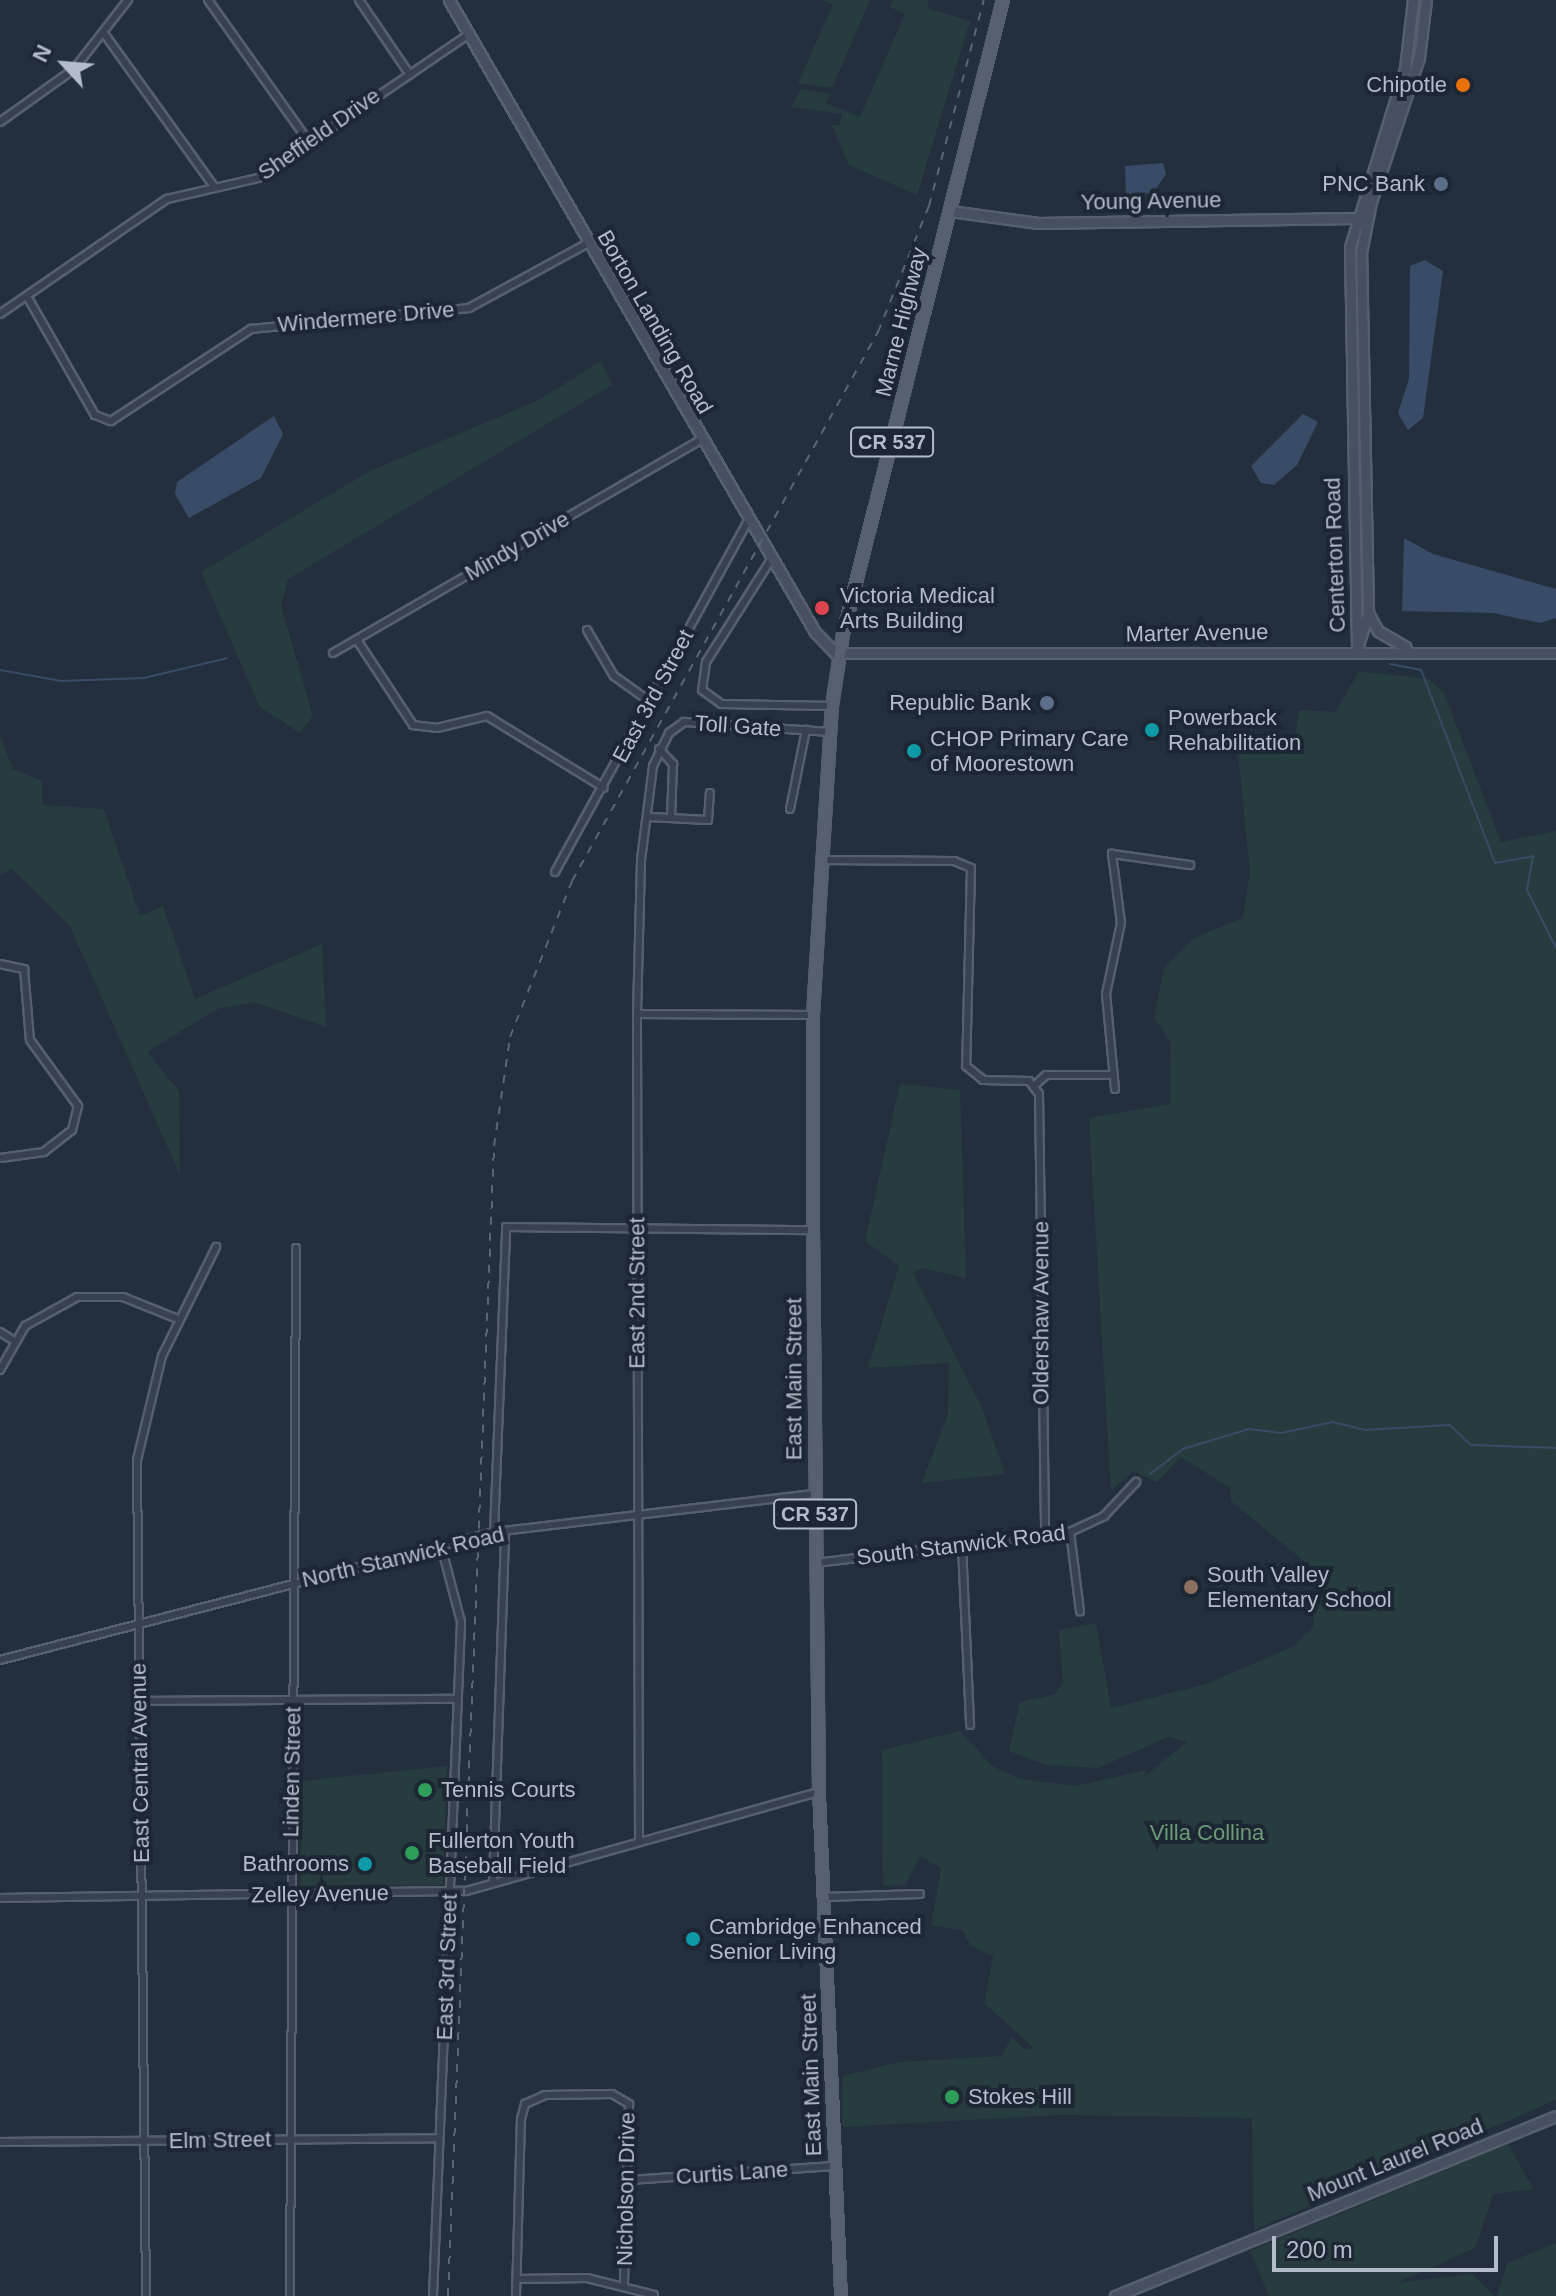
<!DOCTYPE html>
<style>
body{margin:0}
#map{position:relative;width:1556px;height:2296px;overflow:hidden;background:#242f3e;font-family:Helvetica,sans-serif}
div>[style]{position:absolute}
[style*='--x']{left:calc(var(--x)*1px);top:calc(var(--y)*1px);width:calc(var(--w)*1px);rotate:calc(var(--a)*1deg)}
.green>*{inset:0;background:#263c3f}
.water>*{inset:0;background:#394c67}
.stream>*{height:2px;margin:-1px;padding:0 1px;transform-origin:1px;border-radius:1px;background:#394c67}
.roads{filter:drop-shadow(2px 0 #565f6c) drop-shadow(-2px 0 #565f6c) drop-shadow(0 2px #565f6c) drop-shadow(0 -2px #565f6c)}
.street>*{height:6px;margin:-3px;padding:0 3px;transform-origin:3px;border-radius:3px;background:#38414e}
.secondary>*{height:9px;margin:-4.5px;padding:0 4.5px;transform-origin:4.5px;border-radius:4.5px;background:#465061}
.primary>*{height:10px;margin:-5px;padding:0 5px;transform-origin:5px;border-radius:5px;background:#56606e}
.rail>*{height:2px;margin-top:-1px;transform-origin:0;background:repeating-linear-gradient(90deg,#5a6575 0 8px,transparent 0 16px)}
.dots>*{width:22px;height:22px;translate:-50% -50%;box-sizing:border-box;border:4px solid #1d2633;border-radius:50%}
span{translate:-50% -50%;white-space:nowrap;text-align:center;line-height:1.15;-webkit-text-stroke:8px #1d2633;paint-order:stroke}
.shield-label span{padding:2px 6px;background:#1d2633;border:2px solid;border-radius:6px;-webkit-text-stroke-width:0}
.shield-label{font-size:20px;color:#b4bcc9;font-weight:700}
.poi-label{font-size:22px;color:#b4bcc9}
.right{translate:-100% -50%;text-align:right}
.left{translate:0 -50%;text-align:left}
.street-label{font-size:22px;color:#b4bcc9}
.park-label{font-size:22px;color:#6b9a76}
.north{position:absolute;left:24px;top:24px;width:80px;height:80px;-webkit-text-stroke:6px #1d2633;paint-order:stroke;rotate:296deg;font-size:22px;font-weight:700;line-height:32px;text-align:center;color:#b4bcc9}
.north::after{content:'';display:block;margin:auto;width:28px;height:36px;background:#b4bcc9;clip-path:polygon(50% 0,100% 100%,50% 72%,0 100%)}
.scale{position:absolute;left:1272px;top:2236px;width:226px;height:36px;box-sizing:border-box;border:4px solid #b4bcc9;border-top:0;padding-left:10px;font-size:24px;line-height:28px;white-space:nowrap;color:#b4bcc9;-webkit-text-stroke:6px #1d2633;paint-order:stroke}
</style>
<div id="map">
<div class="green">
<i style="clip-path:polygon(823px 0,870px 0,832px 88px,798px 83px,833px 5px)"></i>
<i style="clip-path:polygon(893px 0,927px 0,929px 9px,970px 21px,917px 195px,849px 165px,832px 125px,840px 125px,842px 114px,791px 107px,801px 89px,830px 94px,826px 103px,860px 117px,905px 14px,890px 7px)"></i>
<i style="clip-path:polygon(601px 361px,612px 385px,288px 579px,281px 606px,313px 716px,300px 733px,260px 707px,201px 572px,370px 471px,539px 400px)"></i>
<i style="clip-path:polygon(1359px 671px,1429px 679px,1444px 693px,1501px 842px,1556px 831px,1556px 2100px,1254px 2230px,1252px 2118px,1061px 2115px,842px 2127px,843px 2076px,899px 2062px,1002px 2056px,1012px 2036px,1023px 2049px,1034px 2048px,984px 2003px,993px 1956px,971px 1946px,962px 1930px,931px 1925px,941px 1868px,920px 1856px,905px 1885px,883px 1886px,882px 1750px,960px 1731px,992px 1766px,1020px 1779px,1076px 1786px,1146px 1770px,1145px 1776px,1187px 1742px,1168px 1737px,1098px 1768px,1046px 1765px,1009px 1751px,1020px 1702px,1055px 1694px,1063px 1683px,1059px 1630px,1096px 1623px,1111px 1708px,1206px 1684px,1292px 1647px,1313px 1628px,1315px 1570px,1231px 1501px,1230px 1488px,1181px 1457px,1157px 1482px,1133px 1471px,1111px 1491px,1089px 1118px,1170px 1104px,1171px 1042px,1154px 1018px,1164px 968px,1194px 938px,1243px 918px,1250px 872px,1238px 754px,1293px 746px,1299px 710px,1336px 712px)"></i>
<i style="clip-path:polygon(0 736px,13px 769px,42px 781px,42px 805px,104px 809px,140px 916px,163px 906px,195px 999px,322px 944px,326px 1027px,254px 1002px,217px 1009px,147px 1052px,179px 1091px,180px 1175px,70px 926px,11px 868px,0 876px)"></i>
<i style="clip-path:polygon(900px 1084px,960px 1090px,966px 1278px,923px 1268px,913px 1273px,982px 1408px,1005px 1474px,922px 1483px,948px 1414px,949px 1363px,868px 1368px,899px 1266px,865px 1241px)"></i>
<i style="clip-path:polygon(447px 1766px,443px 1885px,301px 1886px,302px 1781px)"></i>
<i style="clip-path:polygon(1508px 2144px,1533px 2189px,1493px 2194px,1475px 2248px,1397px 2283px,1472px 2274px,1494px 2296px,1269px 2296px,1250px 2251px)"></i>
<i style="clip-path:polygon(1556px 2243px,1556px 2296px,1497px 2296px,1507px 2263px)"></i>
</div>
<div class="water">
<i style="clip-path:polygon(1163px 163px,1166px 174px,1153px 193px,1126px 195px,1125px 166px)"></i>
<i style="clip-path:polygon(1425px 260px,1443px 271px,1423px 418px,1408px 430px,1398px 413px,1409px 379px,1410px 266px)"></i>
<i style="clip-path:polygon(1303px 414px,1318px 422px,1297px 465px,1274px 485px,1261px 483px,1251px 466px)"></i>
<i style="clip-path:polygon(274px 416px,283px 434px,261px 478px,189px 518px,175px 494px,177px 482px)"></i>
<i style="clip-path:polygon(1404px 538px,1433px 554px,1556px 589px,1556px 618px,1540px 623px,1493px 613px,1402px 611px)"></i>
</div>
<div class="stream">
<i style="--x:1390;--y:664;--w:32;--a:11"></i>
<i style="--x:1421;--y:670;--w:207;--a:69"></i>
<i style="--x:1495;--y:863;--w:39;--a:-10"></i>
<i style="--x:1533;--y:856;--w:35;--a:100"></i>
<i style="--x:1527;--y:890;--w:65;--a:63.4"></i>
<i style="--x:0;--y:670;--w:62;--a:10.2"></i>
<i style="--x:61;--y:681;--w:83;--a:-2.1"></i>
<i style="--x:144;--y:678;--w:85;--a:-13.5"></i>
<i style="--x:1150;--y:1474;--w:41;--a:-37.1"></i>
<i style="--x:1183;--y:1449;--w:69;--a:-16.9"></i>
<i style="--x:1249;--y:1429;--w:32;--a:7"></i>
<i style="--x:1281;--y:1433;--w:53;--a:-11.9"></i>
<i style="--x:1333;--y:1422;--w:32;--a:14"></i>
<i style="--x:1364;--y:1430;--w:86;--a:-3.3"></i>
<i style="--x:1450;--y:1425;--w:29;--a:44"></i>
<i style="--x:1471;--y:1445;--w:85;--a:2"></i>
</div>
<div class="roads">
<div class="street">
<i style="--x:208;--y:0;--w:174;--a:54.6"></i>
<i style="--x:359;--y:0;--w:87;--a:55.8"></i>
<i style="--x:103;--y:32;--w:192;--a:54.3"></i>
<i style="--x:0;--y:122;--w:91;--a:-35.6"></i>
<i style="--x:74;--y:69;--w:88;--a:-52"></i>
<i style="--x:28;--y:298;--w:135;--a:60.2"></i>
<i style="--x:95;--y:415;--w:17;--a:21"></i>
<i style="--x:111;--y:421;--w:168;--a:-33.3"></i>
<i style="--x:251;--y:329;--w:219;--a:-5.5"></i>
<i style="--x:469;--y:308;--w:138;--a:-28.6"></i>
<i style="--x:0;--y:314;--w:203;--a:-34.6"></i>
<i style="--x:167;--y:199;--w:93;--a:-13"></i>
<i style="--x:258;--y:178;--w:255;--a:-34.3"></i>
<i style="--x:772;--y:558;--w:123;--a:122.4"></i>
<i style="--x:706;--y:662;--w:28;--a:98"></i>
<i style="--x:702;--y:690;--w:24;--a:36"></i>
<i style="--x:721;--y:704;--w:111;--a:1"></i>
<i style="--x:587;--y:630;--w:53;--a:59.6"></i>
<i style="--x:614;--y:676;--w:43;--a:35.5"></i>
<i style="--x:357;--y:640;--w:102;--a:56.6"></i>
<i style="--x:413;--y:725;--w:24;--a:7"></i>
<i style="--x:437;--y:728;--w:51;--a:-13.5"></i>
<i style="--x:487;--y:716;--w:137;--a:31.6"></i>
<i style="--x:333;--y:653;--w:427;--a:-30.1"></i>
<i style="--x:659;--y:749;--w:21;--a:47"></i>
<i style="--x:673;--y:764;--w:54;--a:92.1"></i>
<i style="--x:790;--y:809;--w:81;--a:-78.6"></i>
<i style="--x:649;--y:817;--w:59;--a:2.9"></i>
<i style="--x:708;--y:820;--w:27;--a:-86"></i>
<i style="--x:822;--y:860;--w:132;--a:0.4"></i>
<i style="--x:954;--y:861;--w:18;--a:22"></i>
<i style="--x:971;--y:868;--w:198;--a:91.4"></i>
<i style="--x:966;--y:1066;--w:22;--a:39"></i>
<i style="--x:983;--y:1080;--w:46;--a:1.2"></i>
<i style="--x:1029;--y:1081;--w:16;--a:52"></i>
<i style="--x:1039;--y:1094;--w:442;--a:89.2"></i>
<i style="--x:555;--y:872;--w:403;--a:-61.2"></i>
<i style="--x:0;--y:964;--w:25;--a:12"></i>
<i style="--x:24;--y:969;--w:71;--a:85.2"></i>
<i style="--x:30;--y:1040;--w:82;--a:54"></i>
<i style="--x:78;--y:1106;--w:25;--a:104"></i>
<i style="--x:72;--y:1130;--w:36;--a:142"></i>
<i style="--x:44;--y:1152;--w:44;--a:172.2"></i>
<i style="--x:637;--y:1014;--w:176;--a:0.3"></i>
<i style="--x:1035;--y:1085;--w:15;--a:-42"></i>
<i style="--x:1046;--y:1075;--w:68;--a:0"></i>
<i style="--x:1115;--y:1089;--w:95;--a:-95.4"></i>
<i style="--x:1106;--y:994;--w:73;--a:-78.1"></i>
<i style="--x:1121;--y:923;--w:70;--a:-97.4"></i>
<i style="--x:1112;--y:854;--w:79;--a:8"></i>
<i style="--x:0;--y:1332;--w:15;--a:32"></i>
<i style="--x:0;--y:1370;--w:51;--a:-60.4"></i>
<i style="--x:25;--y:1326;--w:60;--a:-29.1"></i>
<i style="--x:77;--y:1297;--w:46;--a:0"></i>
<i style="--x:123;--y:1297;--w:59;--a:21.8"></i>
<i style="--x:494;--y:1532;--w:305;--a:-87.7"></i>
<i style="--x:506;--y:1227;--w:307;--a:0.6"></i>
<i style="--x:1070;--y:1532;--w:80;--a:82.8"></i>
<i style="--x:962;--y:1546;--w:179;--a:87.4"></i>
<i style="--x:816;--y:1563;--w:256;--a:-7"></i>
<i style="--x:1070;--y:1532;--w:38;--a:-25"></i>
<i style="--x:1104;--y:1516;--w:47;--a:-46.7"></i>
<i style="--x:0;--y:1660;--w:510;--a:-14.53"></i>
<i style="--x:494;--y:1532;--w:323;--a:-6.8"></i>
<i style="--x:139;--y:1701;--w:319;--a:-0.4"></i>
<i style="--x:639;--y:1841;--w:827;--a:-90.14"></i>
<i style="--x:637;--y:1014;--w:154;--a:-88.5"></i>
<i style="--x:641;--y:860;--w:95;--a:-82.7"></i>
<i style="--x:653;--y:766;--w:37;--a:-64"></i>
<i style="--x:669;--y:733;--w:19;--a:-36"></i>
<i style="--x:684;--y:722;--w:147;--a:3.9"></i>
<i style="--x:493;--y:1881;--w:349;--a:-88"></i>
<i style="--x:824;--y:1897;--w:96;--a:-1.8"></i>
<i style="--x:0;--y:1898;--w:466;--a:-0.9"></i>
<i style="--x:466;--y:1891;--w:367;--a:-15.7"></i>
<i style="--x:0;--y:2142;--w:439;--a:-0.5"></i>
<i style="--x:629;--y:2180;--w:206;--a:-3.9"></i>
<i style="--x:517;--y:2279;--w:70;--a:-0.8"></i>
<i style="--x:587;--y:2278;--w:69;--a:14.2"></i>
<i style="--x:146;--y:2296;--w:836;--a:-90.62"></i>
<i style="--x:137;--y:1460;--w:107;--a:-76.5"></i>
<i style="--x:162;--y:1356;--w:122;--a:-63.6"></i>
<i style="--x:290;--y:2296;--w:1048;--a:-89.67"></i>
<i style="--x:433;--y:2296;--w:675;--a:-87.62"></i>
<i style="--x:461;--y:1622;--w:79;--a:-104.7"></i>
<i style="--x:516;--y:2296;--w:177;--a:-88.4"></i>
<i style="--x:521;--y:2119;--w:16;--a:-75"></i>
<i style="--x:525;--y:2104;--w:22;--a:-24"></i>
<i style="--x:545;--y:2095;--w:67;--a:-0.9"></i>
<i style="--x:612;--y:2094;--w:20;--a:30"></i>
<i style="--x:629;--y:2104;--w:183;--a:91.6"></i>
</div>
<div class="secondary">
<i style="--x:449;--y:0;--w:730;--a:59.92"></i>
<i style="--x:815;--y:632;--w:29;--a:46"></i>
<i style="--x:835;--y:653;--w:721;--a:0"></i>
<i style="--x:950;--y:211;--w:89;--a:7.8"></i>
<i style="--x:1038;--y:223;--w:316;--a:-0.9"></i>
<i style="--x:1368;--y:613;--w:21;--a:61"></i>
<i style="--x:1378;--y:631;--w:32;--a:30"></i>
<i style="--x:1357;--y:649;--w:39;--a:-73"></i>
<i style="--x:1368;--y:612;--w:359;--a:-91.1"></i>
<i style="--x:1361;--y:253;--w:52;--a:-78.9"></i>
<i style="--x:1371;--y:202;--w:152;--a:-71.6"></i>
<i style="--x:1419;--y:58;--w:58;--a:-83.1"></i>
<i style="--x:1357;--y:649;--w:402;--a:-91"></i>
<i style="--x:1350;--y:247;--w:187;--a:-72.9"></i>
<i style="--x:1405;--y:68;--w:68;--a:-83.3"></i>
<i style="--x:1115;--y:2296;--w:476;--a:-22.2"></i>
</div>
<div class="primary">
<i style="--x:841;--y:2296;--w:504;--a:-92.5"></i>
<i style="--x:819;--y:1792;--w:562;--a:-90.61"></i>
<i style="--x:813;--y:1230;--w:215;--a:-90"></i>
<i style="--x:813;--y:1015;--w:310;--a:-86.5"></i>
<i style="--x:832;--y:706;--w:73;--a:-81.3"></i>
<i style="--x:843;--y:634;--w:654;--a:-75.84"></i>
</div>
</div>
<div class="rail">
<i style="--x:448;--y:2296;--w:1151;--a:-87.71"></i>
<i style="--x:494;--y:1146;--w:110;--a:-81.6"></i>
<i style="--x:510;--y:1037;--w:168;--a:-68.3"></i>
<i style="--x:572;--y:881;--w:629;--a:-60.87"></i>
<i style="--x:878;--y:332;--w:136;--a:-68"></i>
<i style="--x:929;--y:206;--w:213;--a:-75.1"></i>
</div>
<div class="dots">
<i style="left:1463px;top:85px;background:#e8710a"></i>
<i style="left:1441px;top:184px;background:#5c6f8a"></i>
<i style="left:822px;top:608px;background:#e0444e"></i>
<i style="left:1047px;top:703px;background:#5c6f8a"></i>
<i style="left:1152px;top:730px;background:#0f9aa8"></i>
<i style="left:914px;top:751px;background:#0f9aa8"></i>
<i style="left:1191px;top:1587px;background:#8d6e63"></i>
<i style="left:425px;top:1790px;background:#2e9e5b"></i>
<i style="left:412px;top:1853px;background:#2e9e5b"></i>
<i style="left:365px;top:1864px;background:#0f9aa8"></i>
<i style="left:693px;top:1939px;background:#0f9aa8"></i>
<i style="left:952px;top:2097px;background:#2e9e5b"></i>
</div>
<div class="shield-label">
<span style="left:892px;top:442px">CR 537</span>
<span style="left:815px;top:1514px">CR 537</span>
</div>
<div class="poi-label">
<span class="right" style="left:1447px;top:85px">Chipotle</span>
<span class="right" style="left:1425px;top:184px">PNC Bank</span>
<span class="left" style="left:840px;top:608px">Victoria Medical<br>Arts Building</span>
<span class="right" style="left:1031px;top:703px">Republic Bank</span>
<span class="left" style="left:1168px;top:730px">Powerback<br>Rehabilitation</span>
<span class="left" style="left:930px;top:751px">CHOP Primary Care<br>of Moorestown</span>
<span class="left" style="left:1207px;top:1587px">South Valley<br>Elementary School</span>
<span class="left" style="left:441px;top:1790px">Tennis Courts</span>
<span class="left" style="left:428px;top:1853px">Fullerton Youth<br>Baseball Field</span>
<span class="right" style="left:349px;top:1864px">Bathrooms</span>
<span class="left" style="left:709px;top:1939px">Cambridge Enhanced<br>Senior Living</span>
<span class="left" style="left:968px;top:2097px">Stokes Hill</span>
</div>
<div class="street-label">
<span style="left:319px;top:134px;rotate:-35deg">Sheffield Drive</span>
<span style="left:1151px;top:201px;rotate:-1deg">Young Avenue</span>
<span style="left:366px;top:317px;rotate:-5deg">Windermere Drive</span>
<span style="left:655px;top:322px;rotate:60deg">Borton Landing Road</span>
<span style="left:901px;top:322px;rotate:-76deg">Marne Highway</span>
<span style="left:517px;top:546px;rotate:-30deg">Mindy Drive</span>
<span style="left:1335px;top:555px;rotate:-92deg">Centerton Road</span>
<span style="left:1197px;top:633px;rotate:-1deg">Marter Avenue</span>
<span style="left:653px;top:696px;rotate:-62deg">East 3rd Street</span>
<span style="left:738px;top:726px;rotate:4deg">Toll Gate</span>
<span style="left:637px;top:1293px;rotate:-90deg">East 2nd Street</span>
<span style="left:1041px;top:1313px;rotate:-90deg">Oldershaw Avenue</span>
<span style="left:794px;top:1379px;rotate:-90deg">East Main Street</span>
<span style="left:961px;top:1545px;rotate:-7deg">South Stanwick Road</span>
<span style="left:403px;top:1557px;rotate:-13deg">North Stanwick Road</span>
<span style="left:140px;top:1763px;rotate:-91deg">East Central Avenue</span>
<span style="left:292px;top:1772px;rotate:-89deg">Linden Street</span>
<span style="left:320px;top:1894px;rotate:-1deg">Zelley Avenue</span>
<span style="left:447px;top:1967px;rotate:-88deg">East 3rd Street</span>
<span style="left:811px;top:2075px;rotate:-92deg">East Main Street</span>
<span style="left:220px;top:2140px;rotate:-1deg">Elm Street</span>
<span style="left:1395px;top:2160px;rotate:-22deg">Mount Laurel Road</span>
<span style="left:732px;top:2173px;rotate:-4deg">Curtis Lane</span>
<span style="left:626px;top:2189px;rotate:-89deg">Nicholson Drive</span>
</div>
<div class="park-label">
<span style="left:1207px;top:1833px">Villa Collina</span>
</div>
<div class="north">N</div>
<div class="scale">200 m</div>
</div>
